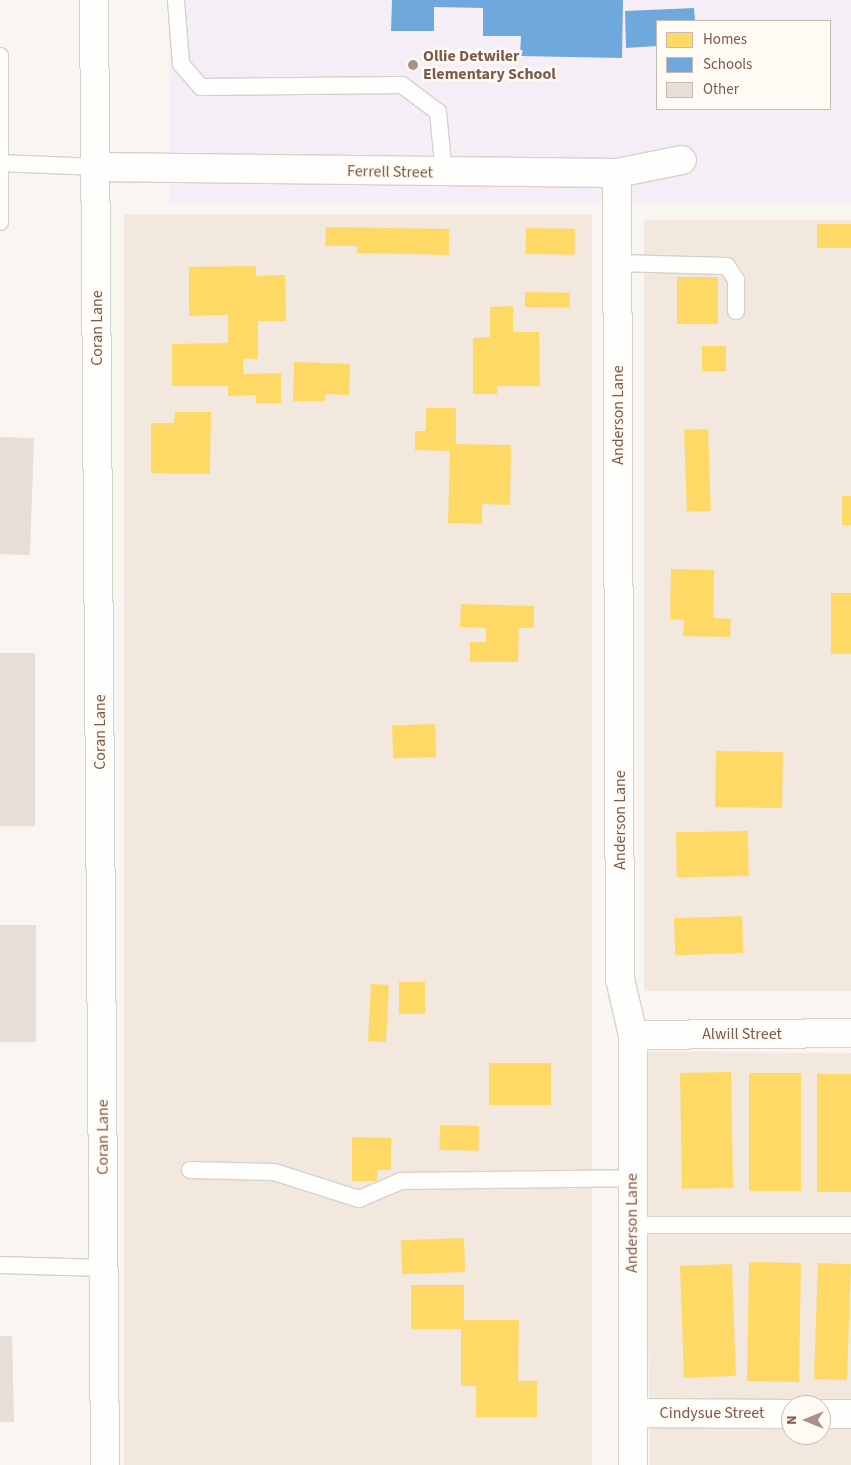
<!DOCTYPE html>
<style>
body{margin:0}
#map{position:relative;width:851px;height:1465px;overflow:hidden;background:#f9f5f0;font-family:"Source Sans 3",sans-serif}
div>[style]{position:absolute}
[style*='--x']{left:calc(var(--x)*1px);top:calc(var(--y)*1px);width:calc(var(--w)*1px);rotate:calc(var(--a)*1deg)}
.residential>*{inset:0;background:#f2e8de;transform-origin:0 0}
.education>*{inset:0;background:#f6eef6}
.homes>*{inset:0;background:#ffd966;transform-origin:0 0}
.schools>*{inset:0;background:#6fa8dc}
.building>*{inset:0;background:#e6ded7;transform-origin:0 0}
.roads{filter:drop-shadow(1px 0 #d7d1cb) drop-shadow(-1px 0 #d7d1cb) drop-shadow(0 1px #d7d1cb) drop-shadow(0 -1px #d7d1cb)}
.service>*{height:16px;margin:-8px;padding:0 8px;transform-origin:8px;border-radius:8px;background:#fefefd}
.minor>*{height:28px;margin:-14px;padding:0 14px;transform-origin:14px;border-radius:14px;background:#fefefd}
.dots>*{width:14px;height:14px;translate:-50% -50%;box-sizing:border-box;border:2px solid #fffaf3;border-radius:50%}
span{translate:-50% -50%;white-space:nowrap;text-align:center;line-height:1.15;-webkit-text-stroke:5px #fffaf3;paint-order:stroke}
.poi-label{font-size:16px;color:#7a5c4d;font-weight:700}
.left{translate:0 -50%;text-align:left}
.street-label{font-size:16px;color:#7a5c4d}
.legend{position:absolute;left:656px;top:20px;width:175px;height:90px;box-sizing:border-box;background:#fffaf3;border:1px solid #cabbb1;margin:0;padding:6px 9px;list-style:none;font-size:15px;color:#7a5c4d}
.legend li{display:flex;align-items:center;gap:10px;height:25px}
.legend b{width:25px;border:1px solid #cabbb1}
.north{position:absolute;left:781px;top:1395px;width:50px;height:50px;box-sizing:border-box;background:#fffaf3;border:1px solid #cabbb1;border-radius:50%;rotate:270deg;font-size:14px;font-weight:700;line-height:20px;text-align:center;color:#7a5c4d}
.north::after{content:'';display:block;margin:auto;width:18px;height:22px;background:#a69286;clip-path:polygon(50% 0,100% 100%,50% 72%,0 100%)}
</style>
<div id="map">
<div class="residential">
<i style="left:592px;top:214px;width:1251px;height:468px;rotate:90deg"></i>
<i style="left:644px;top:220px;width:207px;height:771px"></i>
<i style="clip-path:polygon(evenodd,644px 1051px,851px 1053px,851px 1465px,650px 1465px,644px 1051px,791px 1405px,821px 1405px,821px 1435px,791px 1435px,791px 1405px)"></i>
</div>
<div class="education">
<i style="clip-path:polygon(evenodd,169px 0,851px 0,851px 203px,169px 203px,169px 0,657px 21px,830px 21px,830px 109px,657px 109px,657px 21px)"></i>
</div>
<div class="homes">
<i style="left:817px;top:224px;width:34px;height:24px"></i>
<i style="clip-path:polygon(326px 227px,449px 229px,449px 255px,357px 253px,357px 246px,325px 246px)"></i>
<i style="left:526px;top:228px;width:49px;height:26px;rotate:1deg"></i>
<i style="clip-path:polygon(256px 266px,256px 276px,285px 275px,286px 321px,258px 321px,258px 359px,243px 359px,243px 374px,281px 373px,281px 403px,256px 403px,256px 395px,228px 396px,228px 386px,172px 386px,172px 344px,228px 343px,228px 315px,189px 316px,189px 267px)"></i>
<i style="left:677px;top:277px;width:41px;height:47px"></i>
<i style="left:525px;top:292px;width:45px;height:15px;rotate:1deg"></i>
<i style="clip-path:polygon(513px 306px,513px 332px,539px 332px,540px 386px,497px 386px,497px 394px,473px 394px,473px 338px,490px 337px,490px 307px)"></i>
<i style="left:702px;top:346px;width:24px;height:25px"></i>
<i style="clip-path:polygon(294px 362px,350px 364px,349px 395px,325px 394px,325px 401px,293px 401px)"></i>
<i style="clip-path:polygon(426px 408px,456px 408px,456px 444px,511px 445px,510px 505px,482px 504px,482px 524px,448px 523px,450px 451px,415px 450px,415px 431px,426px 431px)"></i>
<i style="clip-path:polygon(175px 412px,211px 412px,210px 474px,151px 473px,151px 423px,174px 423px)"></i>
<i style="left:708px;top:429px;width:82px;height:24px;rotate:88deg"></i>
<i style="left:842px;top:496px;width:9px;height:29px"></i>
<i style="clip-path:polygon(671px 569px,714px 570px,713px 618px,731px 619px,730px 637px,683px 636px,684px 620px,670px 619px)"></i>
<i style="left:831px;top:593px;width:20px;height:61px"></i>
<i style="clip-path:polygon(461px 604px,534px 606px,534px 628px,519px 628px,518px 662px,470px 662px,470px 642px,486px 642px,486px 628px,460px 627px)"></i>
<i style="left:435px;top:724px;width:33px;height:43px;rotate:88deg"></i>
<i style="left:716px;top:751px;width:67px;height:56px;rotate:1deg"></i>
<i style="left:748px;top:831px;width:45px;height:72px;rotate:89deg"></i>
<i style="left:742px;top:916px;width:37px;height:68px;rotate:88deg"></i>
<i style="left:399px;top:982px;width:26px;height:32px"></i>
<i style="left:371px;top:984px;width:18px;height:57px;rotate:3deg"></i>
<i style="left:489px;top:1063px;width:62px;height:42px"></i>
<i style="left:731px;top:1072px;width:116px;height:51px;rotate:89deg"></i>
<i style="left:749px;top:1073px;width:52px;height:118px"></i>
<i style="left:817px;top:1074px;width:34px;height:118px"></i>
<i style="left:440px;top:1125px;width:39px;height:25px;rotate:1deg"></i>
<i style="clip-path:polygon(352px 1137px,391px 1138px,391px 1170px,377px 1170px,377px 1181px,352px 1181px)"></i>
<i style="left:464px;top:1238px;width:34px;height:63px;rotate:88deg"></i>
<i style="left:749px;top:1262px;width:52px;height:119px;rotate:1deg"></i>
<i style="left:818px;top:1263px;width:33px;height:116px;rotate:2deg"></i>
<i style="left:732px;top:1264px;width:112px;height:52px;rotate:88deg"></i>
<i style="clip-path:polygon(411px 1285px,464px 1285px,464px 1320px,519px 1320px,518px 1381px,537px 1381px,537px 1417px,476px 1417px,476px 1386px,461px 1386px,461px 1329px,411px 1329px)"></i>
</div>
<div class="schools">
<i style="clip-path:polygon(392px 0,623px 0,622px 58px,520px 56px,521px 36px,483px 36px,483px 8px,434px 7px,434px 31px,391px 31px)"></i>
<i style="clip-path:polygon(694px 8px,695px 21px,657px 21px,657px 46px,626px 48px,625px 11px)"></i>
</div>
<div class="building">
<i style="left:0;top:437px;width:34px;height:117px;rotate:2deg"></i>
<i style="left:0;top:653px;width:35px;height:173px"></i>
<i style="left:0;top:925px;width:36px;height:117px"></i>
<i style="clip-path:polygon(0 1336px,12px 1336px,14px 1422px,0 1422px)"></i>
</div>
<div class="roads">
<div class="service">
<i style="--x:176;--y:0;--w:64;--a:85.5"></i>
<i style="--x:181;--y:64;--w:30;--a:49"></i>
<i style="--x:201;--y:87;--w:201;--a:-0.6"></i>
<i style="--x:402;--y:85;--w:45;--a:36.9"></i>
<i style="--x:438;--y:112;--w:61;--a:84.4"></i>
<i style="--x:0;--y:56;--w:166;--a:90"></i>
<i style="--x:1;--y:163;--w:95;--a:2.4"></i>
<i style="--x:617;--y:263;--w:110;--a:1.6"></i>
<i style="--x:727;--y:266;--w:17;--a:57"></i>
<i style="--x:736;--y:280;--w:31;--a:90"></i>
<i style="--x:190;--y:1170;--w:84;--a:1.4"></i>
<i style="--x:274;--y:1172;--w:89;--a:17.6"></i>
<i style="--x:359;--y:1199;--w:46;--a:-23.2"></i>
<i style="--x:401;--y:1181;--w:231;--a:-0.7"></i>
<i style="--x:632;--y:1225;--w:219;--a:0"></i>
<i style="--x:0;--y:1265;--w:104;--a:1.7"></i>
</div>
<div class="minor">
<i style="--x:94;--y:0;--w:1465;--a:89.57"></i>
<i style="--x:96;--y:167;--w:521;--a:0.66"></i>
<i style="--x:617;--y:173;--w:66;--a:-11.3"></i>
<i style="--x:617;--y:173;--w:806;--a:89.79"></i>
<i style="--x:620;--y:979;--w:57;--a:76.9"></i>
<i style="--x:633;--y:1035;--w:430;--a:90"></i>
<i style="--x:633;--y:1035;--w:218;--a:-0.5"></i>
<i style="--x:633;--y:1413;--w:158;--a:0.4"></i>
<i style="--x:821;--y:1414;--w:30;--a:0"></i>
</div>
</div>
<div class="dots">
<i style="left:413px;top:65px;background:#a69286"></i>
</div>
<div class="poi-label">
<span class="left" style="left:423px;top:65px">Ollie Detwiler<br>Elementary School</span>
</div>
<div class="street-label">
<span style="left:390px;top:172px;rotate:1deg">Ferrell Street</span>
<span style="left:97px;top:328px;rotate:-90deg">Coran Lane</span>
<span style="left:618px;top:415px;rotate:-90deg">Anderson Lane</span>
<span style="left:100px;top:732px;rotate:-90deg">Coran Lane</span>
<span style="left:620px;top:820px;rotate:-90deg">Anderson Lane</span>
<span style="left:742px;top:1034px">Alwill Street</span>
<span style="left:103px;top:1137px;rotate:-90deg">Coran Lane</span>
<span style="left:632px;top:1223px;rotate:-90deg">Anderson Lane</span>
<span style="left:712px;top:1413px">Cindysue Street</span>
</div>
<ul class="legend">
<li><b style="height:14px;background:#ffd966"></b>Homes</li>
<li><b style="height:14px;background:#6fa8dc"></b>Schools</li>
<li><b style="height:14px;background:#e6ded7"></b>Other</li>
</ul>
<div class="north">N</div>
</div>
